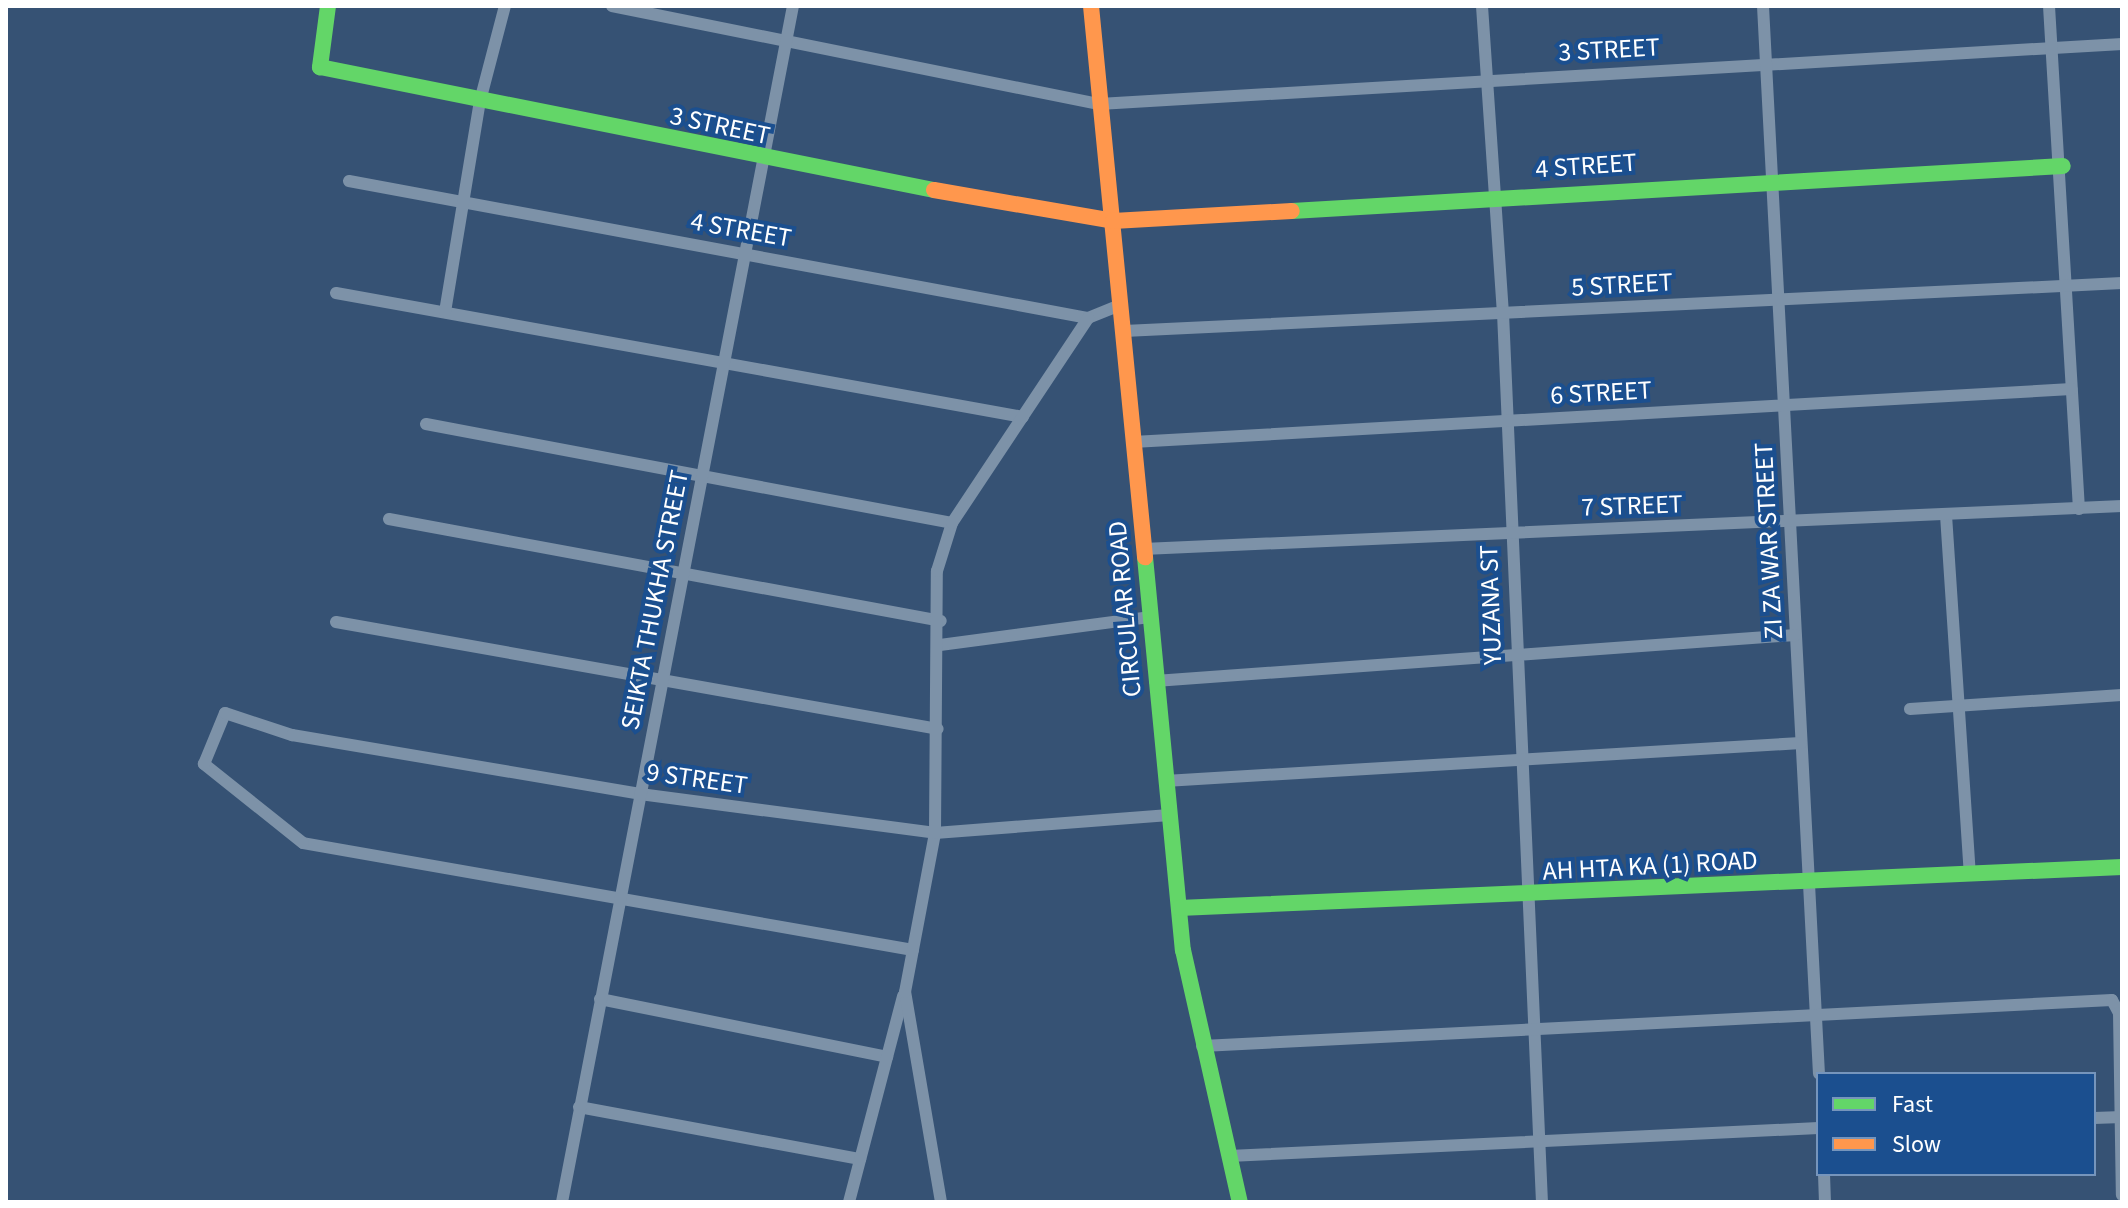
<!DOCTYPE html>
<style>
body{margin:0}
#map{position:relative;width:2128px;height:1208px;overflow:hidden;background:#365274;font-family:"Source Sans 3",sans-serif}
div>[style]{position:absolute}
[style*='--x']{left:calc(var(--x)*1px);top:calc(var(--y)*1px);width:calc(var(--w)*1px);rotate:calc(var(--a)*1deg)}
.street>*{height:12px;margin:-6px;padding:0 6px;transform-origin:6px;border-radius:6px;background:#7d92a8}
.fast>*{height:16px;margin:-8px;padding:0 8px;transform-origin:8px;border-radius:8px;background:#63d668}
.slow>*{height:16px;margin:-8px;padding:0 8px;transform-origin:8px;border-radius:8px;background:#ff974d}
span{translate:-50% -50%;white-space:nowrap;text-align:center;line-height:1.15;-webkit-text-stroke:8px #1b4f8f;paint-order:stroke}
.street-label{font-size:26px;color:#fff}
.frame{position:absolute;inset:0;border:8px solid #fff;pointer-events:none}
.legend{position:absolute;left:1816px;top:1072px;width:280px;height:104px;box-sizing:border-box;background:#1b4f8f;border:2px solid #7695bc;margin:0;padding:10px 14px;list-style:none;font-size:24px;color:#fff}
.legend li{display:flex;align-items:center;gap:16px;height:40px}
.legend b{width:40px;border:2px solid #7695bc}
</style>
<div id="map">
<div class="street">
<i style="--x:612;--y:6;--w:497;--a:11.4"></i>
<i style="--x:1099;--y:104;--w:1025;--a:-3.36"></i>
<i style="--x:1482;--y:6;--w:308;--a:86.1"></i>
<i style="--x:1503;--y:313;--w:890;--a:87.49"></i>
<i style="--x:1763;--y:6;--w:1069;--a:87"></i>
<i style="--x:2049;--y:6;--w:504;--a:86.59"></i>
<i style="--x:349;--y:181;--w:752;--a:10.5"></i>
<i style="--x:1088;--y:318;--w:35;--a:-22"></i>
<i style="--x:336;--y:293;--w:698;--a:10.23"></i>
<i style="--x:445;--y:312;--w:214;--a:-80.6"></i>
<i style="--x:480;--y:101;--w:98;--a:-75.3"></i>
<i style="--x:1124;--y:331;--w:999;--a:-2.75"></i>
<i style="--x:426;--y:424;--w:535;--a:10.66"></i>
<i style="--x:1133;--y:442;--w:940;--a:-3.23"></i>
<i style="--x:1946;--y:515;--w:360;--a:86.2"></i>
<i style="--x:389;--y:519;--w:561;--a:10.47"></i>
<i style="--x:1143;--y:549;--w:980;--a:-2.51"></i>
<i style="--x:336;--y:622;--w:611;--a:10.08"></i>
<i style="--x:940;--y:645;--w:211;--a:-7.6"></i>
<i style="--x:1155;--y:681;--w:642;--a:-4.11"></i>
<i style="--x:1910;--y:709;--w:212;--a:-3.8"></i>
<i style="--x:1165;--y:781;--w:637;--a:-3.42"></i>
<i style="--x:913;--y:950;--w:619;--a:-170.05"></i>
<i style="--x:303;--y:843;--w:127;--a:-141.4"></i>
<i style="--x:204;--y:764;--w:55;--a:-67.6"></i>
<i style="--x:225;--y:713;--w:71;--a:18.2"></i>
<i style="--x:292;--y:735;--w:353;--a:9.6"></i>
<i style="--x:640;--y:794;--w:298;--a:7.5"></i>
<i style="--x:935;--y:833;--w:235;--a:-4.4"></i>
<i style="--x:600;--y:999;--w:293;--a:11.4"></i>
<i style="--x:1202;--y:1046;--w:911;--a:-2.89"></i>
<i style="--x:2112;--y:1000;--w:15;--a:62"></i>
<i style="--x:2119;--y:1013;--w:182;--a:89.1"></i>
<i style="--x:579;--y:1107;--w:286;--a:10.5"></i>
<i style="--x:2094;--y:1118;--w:28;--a:-2"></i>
<i style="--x:1229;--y:1156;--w:590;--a:-2.72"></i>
<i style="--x:1824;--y:1174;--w:28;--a:88"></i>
<i style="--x:562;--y:1202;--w:1218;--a:-79.07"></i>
<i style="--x:849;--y:1202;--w:213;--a:-75.3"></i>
<i style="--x:941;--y:1202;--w:213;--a:-99.7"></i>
<i style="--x:905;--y:992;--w:162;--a:-79.3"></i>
<i style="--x:935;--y:833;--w:262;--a:-89.6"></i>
<i style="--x:937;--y:571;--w:50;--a:-72.6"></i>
<i style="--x:952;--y:523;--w:246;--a:-56.4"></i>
</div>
<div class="fast">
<i style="--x:328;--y:6;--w:62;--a:97.5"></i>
<i style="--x:320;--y:67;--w:626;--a:11.33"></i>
<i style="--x:1292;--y:211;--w:772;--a:-3.34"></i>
<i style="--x:1145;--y:557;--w:395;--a:84.5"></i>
<i style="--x:1183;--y:950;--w:258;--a:77.3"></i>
<i style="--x:1179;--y:908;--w:944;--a:-2.49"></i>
</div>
<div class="slow">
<i style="--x:1091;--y:6;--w:554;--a:84.4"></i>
<i style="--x:934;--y:190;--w:182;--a:9.8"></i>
<i style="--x:1113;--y:221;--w:179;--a:-3.2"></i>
</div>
<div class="street-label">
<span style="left:1609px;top:50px;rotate:-3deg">3 STREET</span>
<span style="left:720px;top:126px;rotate:12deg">3 STREET</span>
<span style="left:1586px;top:166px;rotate:-4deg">4 STREET</span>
<span style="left:741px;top:230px;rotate:10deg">4 STREET</span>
<span style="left:1622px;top:285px;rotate:-3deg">5 STREET</span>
<span style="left:1601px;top:393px;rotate:-3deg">6 STREET</span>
<span style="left:1632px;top:506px;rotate:-2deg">7 STREET</span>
<span style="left:1769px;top:541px;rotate:-93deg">ZI ZA WAR STREET</span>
<span style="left:655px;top:600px;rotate:-79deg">SEIKTA THUKHA STREET</span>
<span style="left:1491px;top:605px;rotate:-92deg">YUZANA ST</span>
<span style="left:1125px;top:609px;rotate:-95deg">CIRCULAR ROAD</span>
<span style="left:697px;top:779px;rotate:8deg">9 STREET</span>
<span style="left:1650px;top:866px;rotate:-3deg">AH HTA KA (1) ROAD</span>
</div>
<div class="frame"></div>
<ul class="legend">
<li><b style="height:10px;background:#63d668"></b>Fast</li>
<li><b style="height:10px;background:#ff974d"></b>Slow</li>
</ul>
</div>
